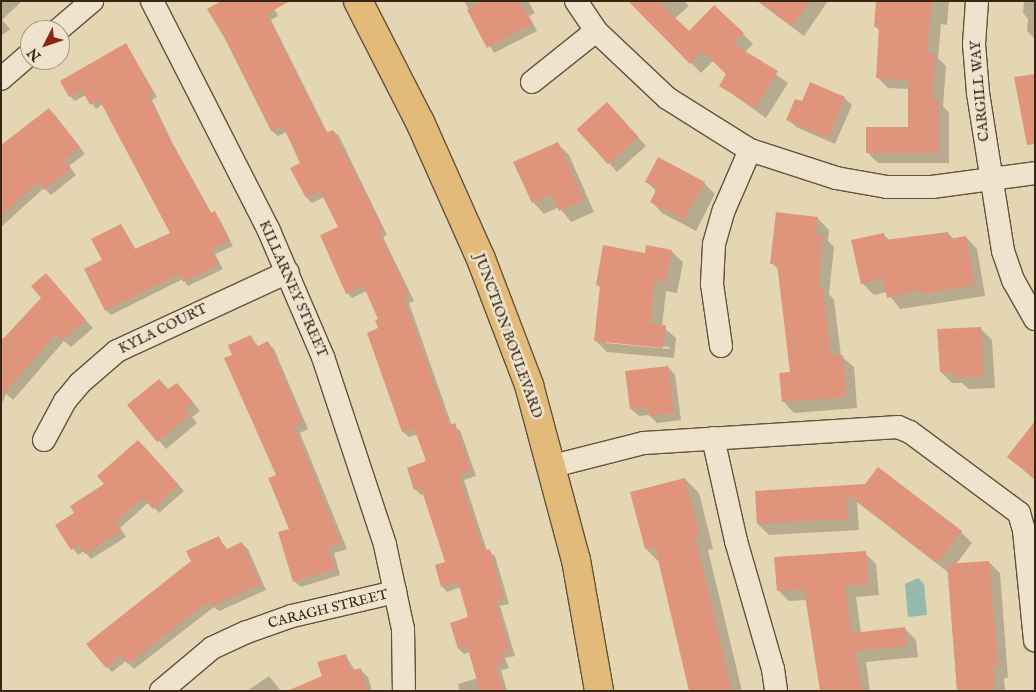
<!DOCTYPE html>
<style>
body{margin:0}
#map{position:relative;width:1036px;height:692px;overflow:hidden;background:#e5d6b3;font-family:"IM FELL English",serif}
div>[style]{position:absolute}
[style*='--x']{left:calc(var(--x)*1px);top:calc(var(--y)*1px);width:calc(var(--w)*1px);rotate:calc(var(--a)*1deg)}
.water>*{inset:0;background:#96b9ac}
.shadow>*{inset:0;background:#0003}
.building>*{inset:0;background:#e0947c;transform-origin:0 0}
.roads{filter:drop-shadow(1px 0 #63523c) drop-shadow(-1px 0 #63523c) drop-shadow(0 1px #63523c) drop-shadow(0 -1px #63523c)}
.minor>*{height:22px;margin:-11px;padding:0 11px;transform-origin:11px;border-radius:11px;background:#eee4ce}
.major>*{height:28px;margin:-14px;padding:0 14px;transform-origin:14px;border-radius:14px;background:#e2bb7a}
span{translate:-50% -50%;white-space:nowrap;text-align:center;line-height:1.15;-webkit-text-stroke:5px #eee4ce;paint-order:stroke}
.street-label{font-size:14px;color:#382615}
.frame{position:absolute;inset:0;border:2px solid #382615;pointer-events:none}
.north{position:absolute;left:20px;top:20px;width:50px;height:50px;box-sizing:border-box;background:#eee4ce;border:1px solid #a59884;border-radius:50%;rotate:229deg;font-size:14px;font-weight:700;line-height:20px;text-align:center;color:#382615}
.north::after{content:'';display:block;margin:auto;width:18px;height:22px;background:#8f2418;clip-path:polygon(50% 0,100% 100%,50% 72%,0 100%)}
</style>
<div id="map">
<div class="water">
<i style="clip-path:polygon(918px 578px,924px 584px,927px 615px,908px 617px,905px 584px)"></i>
</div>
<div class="shadow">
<i style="clip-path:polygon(1px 1px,22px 1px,2px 20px,10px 29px,1px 36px)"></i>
<i style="clip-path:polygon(270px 1px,278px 16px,271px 20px,328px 134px,333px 131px,339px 136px,387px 235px,383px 237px,414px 301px,409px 303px,452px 426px,460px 430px,476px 476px,464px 480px,487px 551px,495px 556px,509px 604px,500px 606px,515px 656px,505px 658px,509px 668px,501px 670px,507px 691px,460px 691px,458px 684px,478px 678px,470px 652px,464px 654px,459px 649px,470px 618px,461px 587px,447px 592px,442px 586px,446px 563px,424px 494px,421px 495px,415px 489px,427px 462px,418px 434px,409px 437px,403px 432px,380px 319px,367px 291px,352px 298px,347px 293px,339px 227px,324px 197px,312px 203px,307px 198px,302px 163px,287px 132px,278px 136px,272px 131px,226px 36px)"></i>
<i style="clip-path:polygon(464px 1px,528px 1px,535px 13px,529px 16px,537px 31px,494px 53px)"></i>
<i style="clip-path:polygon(631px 1px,684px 1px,689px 6px,674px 19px,689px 33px,743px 34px,753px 44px,745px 52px,788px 83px,766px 118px,721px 86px,728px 74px,713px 61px,701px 73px)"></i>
<i style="clip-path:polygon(757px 1px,828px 1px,804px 36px)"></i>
<i style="clip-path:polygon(877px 1px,949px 1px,947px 25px,941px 24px,938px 58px,946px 66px,943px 106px,949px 113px,949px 163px,878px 163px,867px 152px,909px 128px,910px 89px,888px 88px,877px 77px,880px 31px,875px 26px)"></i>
<i style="clip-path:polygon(1024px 1px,1035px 1px,1035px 39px,1027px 31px,1028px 19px,1023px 13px)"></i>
<i style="clip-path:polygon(126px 44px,157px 97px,152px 100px,173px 144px,212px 214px,219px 218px,233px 246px,215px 254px,223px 269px,188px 286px,183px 279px,111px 315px,106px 310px,121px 225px,136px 250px,172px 233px,103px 104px,96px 109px,86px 95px,75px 101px,70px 96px)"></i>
<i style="clip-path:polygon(844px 98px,852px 105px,835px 144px,796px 127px,788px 119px,802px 103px)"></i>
<i style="clip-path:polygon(614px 111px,646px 146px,617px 172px,610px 164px)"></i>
<i style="clip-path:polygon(55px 115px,85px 154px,69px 166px,76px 175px,51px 195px,44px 188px,1px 227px,1px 148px)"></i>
<i style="clip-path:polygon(557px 143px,569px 155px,594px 212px,571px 222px,559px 207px,544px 214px,533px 202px)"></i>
<i style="clip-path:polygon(646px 181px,704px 183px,715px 194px,696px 231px,662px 213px,651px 201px,656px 191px)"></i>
<i style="clip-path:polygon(817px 218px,829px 230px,828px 241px,834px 247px,829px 294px,834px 300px,841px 356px,854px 367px,857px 408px,794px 413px,783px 401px,792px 373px,779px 270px,772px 263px)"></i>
<i style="clip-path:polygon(948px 233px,954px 239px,966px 237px,977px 249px,985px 296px,900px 309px,887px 292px,874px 295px,863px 284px,883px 234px,890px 241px)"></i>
<i style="clip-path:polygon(evenodd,671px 251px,683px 262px,677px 293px,666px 291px,662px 326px,676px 338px,674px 358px,607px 352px,595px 340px,601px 288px,598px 285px,646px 254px,671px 251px,606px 340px,670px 347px,669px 349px,606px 343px,606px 340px)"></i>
<i style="clip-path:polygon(46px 275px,93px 328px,71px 347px,64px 341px,13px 400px,6px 394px,1px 406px,1px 337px,4px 339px,43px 298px)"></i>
<i style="clip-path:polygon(981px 329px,992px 340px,995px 388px,969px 389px,962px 383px,952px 383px,941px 372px)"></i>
<i style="clip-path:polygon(250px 336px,259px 347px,268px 343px,274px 349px,308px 429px,300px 433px,347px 549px,334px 553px,340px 575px,301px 587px,294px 581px,291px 530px,277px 476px,234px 356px)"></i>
<i style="clip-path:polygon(668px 367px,675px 375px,681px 420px,657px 423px,649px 415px,639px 416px,631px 409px)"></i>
<i style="clip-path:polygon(169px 390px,184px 392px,200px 411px,192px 417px,197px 423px,166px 449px,129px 405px)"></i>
<i style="clip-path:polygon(1035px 423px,1035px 480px,1008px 457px)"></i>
<i style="clip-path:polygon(144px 447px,184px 491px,159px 513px,149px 502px,120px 528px,126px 537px,91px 559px,84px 551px,78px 555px,57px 526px,76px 514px)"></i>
<i style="clip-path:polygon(685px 479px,699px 493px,713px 549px,708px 550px,742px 691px,690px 691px,660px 563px,646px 549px)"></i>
<i style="clip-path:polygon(866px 485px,961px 532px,972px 543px,956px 564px,989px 562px,1000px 573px,1008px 678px,1004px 678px,1005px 691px,957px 691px,949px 573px,857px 502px,859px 530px,769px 535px,758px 524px)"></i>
<i style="clip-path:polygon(218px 537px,228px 550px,242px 544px,248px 549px,266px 590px,219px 611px,214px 607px,134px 669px,126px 661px,112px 672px,107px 667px,192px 561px)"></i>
<i style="clip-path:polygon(865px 553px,876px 564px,879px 595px,856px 597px,861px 633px,905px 629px,916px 640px,918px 657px,866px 662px,870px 691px,821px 691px,807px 600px,789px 601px,778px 590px)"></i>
<i style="clip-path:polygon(346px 656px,355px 671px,361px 670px,368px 677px,372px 691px,311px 691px)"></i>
<i style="clip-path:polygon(269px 676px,281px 691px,247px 691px)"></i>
</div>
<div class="building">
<i style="clip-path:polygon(221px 1px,290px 1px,267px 14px,326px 133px,333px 130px,383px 229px,379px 231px,409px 295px,404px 298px,449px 425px,455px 423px,471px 471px,459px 475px,484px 551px,490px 549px,504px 599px,496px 601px,510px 650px,501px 653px,504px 663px,496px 665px,503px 691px,480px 691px,467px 646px,458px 649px,450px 623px,468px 617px,458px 582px,441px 587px,435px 565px,445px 562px,421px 488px,414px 490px,407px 468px,426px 461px,414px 428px,402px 432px,367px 333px,378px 328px,375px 320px,378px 319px,363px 285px,346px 294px,320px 235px,338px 227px,320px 191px,306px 198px,290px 168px,300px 163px,283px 126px,271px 131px,224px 37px,207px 9px)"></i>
<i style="clip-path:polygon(484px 1px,520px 1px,532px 24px,487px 48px,467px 10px)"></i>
<i style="clip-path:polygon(628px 1px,658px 1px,689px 31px,714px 5px,744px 33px,733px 44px,778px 71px,755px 108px,719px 86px,726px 74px,702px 51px,690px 64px)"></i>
<i style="clip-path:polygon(759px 1px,811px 1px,792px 26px)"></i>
<i style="clip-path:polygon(876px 1px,932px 1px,927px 53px,935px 54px,933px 101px,939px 101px,939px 153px,866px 153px,866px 127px,908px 127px,908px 80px,876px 78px,879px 27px,874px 27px)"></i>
<i style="clip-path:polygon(126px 43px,153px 92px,148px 95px,169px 138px,211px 213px,215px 211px,229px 241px,211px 249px,219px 265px,183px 282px,179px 274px,105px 311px,84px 269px,102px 260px,91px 239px,121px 224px,135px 249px,170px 233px,99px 99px,90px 105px,82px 90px,69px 97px,60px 81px)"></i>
<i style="clip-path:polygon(1035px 74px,1035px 144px,1027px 145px,1014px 77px)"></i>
<i style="clip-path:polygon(810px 82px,845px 97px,828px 138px,786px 120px,795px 99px,802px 101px)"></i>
<i style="left:607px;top:102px;width:47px;height:41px;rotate:48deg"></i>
<i style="clip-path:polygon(49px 108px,80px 147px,64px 160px,71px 168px,44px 190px,38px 182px,1px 216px,1px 145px)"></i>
<i style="clip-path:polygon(558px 142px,584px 200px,559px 211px,551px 194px,532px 203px,513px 162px)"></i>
<i style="clip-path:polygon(658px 157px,705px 182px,684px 220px,650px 202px,657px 188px,645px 182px)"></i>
<i style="clip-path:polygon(776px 212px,818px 217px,816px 234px,823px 235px,818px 288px,823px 287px,831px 355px,843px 355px,846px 397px,782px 402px,779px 373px,790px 372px,777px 264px,770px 264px)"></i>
<i style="clip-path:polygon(948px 232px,950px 239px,966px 236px,975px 285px,921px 294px,920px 290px,887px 298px,883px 279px,861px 284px,851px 240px,884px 233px,885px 240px)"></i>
<i style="clip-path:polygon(603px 245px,645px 253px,646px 245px,672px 250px,666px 282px,655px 280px,650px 324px,666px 325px,663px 348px,594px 341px,600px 286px,596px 285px)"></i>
<i style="clip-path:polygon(46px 273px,86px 320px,62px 340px,56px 334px,1px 397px,1px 341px,41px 298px,31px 286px)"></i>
<i style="clip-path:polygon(981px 327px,984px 377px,956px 378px,955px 372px,940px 372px,937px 329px)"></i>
<i style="clip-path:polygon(251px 335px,256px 347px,268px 341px,303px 423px,294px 426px,341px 543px,328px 547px,335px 569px,293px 582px,278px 532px,289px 529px,268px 478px,276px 475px,224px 358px,232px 355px,228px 345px)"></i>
<i style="clip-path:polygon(668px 366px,674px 413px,649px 416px,647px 407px,630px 409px,625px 371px)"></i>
<i style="clip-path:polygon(159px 379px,168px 389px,177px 383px,193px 402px,185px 409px,190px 415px,157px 442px,127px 405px)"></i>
<i style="clip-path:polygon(1035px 421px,1035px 479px,1007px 457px)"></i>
<i style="clip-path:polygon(138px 440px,179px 485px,153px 509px,143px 498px,116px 522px,122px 531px,85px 554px,79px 545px,71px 550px,55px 525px,74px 513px,70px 506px,104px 484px,97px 476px)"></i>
<i style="clip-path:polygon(878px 467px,962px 531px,937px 563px,846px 493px,848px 519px,757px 524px,755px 491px,865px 484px)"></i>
<i style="clip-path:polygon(685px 478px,700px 535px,695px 536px,732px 691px,689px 691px,655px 547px,645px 549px,630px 492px)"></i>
<i style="clip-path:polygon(219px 536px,225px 550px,242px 542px,261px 584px,212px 606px,209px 601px,128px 664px,120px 655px,106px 668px,86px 644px,191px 561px,186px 551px)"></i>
<i style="clip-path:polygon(866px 551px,868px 585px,845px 586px,852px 633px,905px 627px,907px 646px,855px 651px,862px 691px,820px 691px,804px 589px,777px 591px,774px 557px)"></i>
<i style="clip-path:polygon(989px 561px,998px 667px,993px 667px,995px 691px,957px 691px,947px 564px)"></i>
<i style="clip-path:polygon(346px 654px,350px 671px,361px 668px,367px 691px,287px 691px,322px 676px,317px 662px)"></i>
</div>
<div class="roads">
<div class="minor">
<i style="--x:152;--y:1;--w:258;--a:63"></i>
<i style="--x:269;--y:231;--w:137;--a:66.8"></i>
<i style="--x:323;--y:357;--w:198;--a:71.7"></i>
<i style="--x:385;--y:545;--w:86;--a:77.9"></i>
<i style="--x:403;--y:629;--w:62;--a:89.1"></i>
<i style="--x:576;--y:1;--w:36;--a:56"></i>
<i style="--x:596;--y:31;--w:98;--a:43.3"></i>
<i style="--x:667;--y:98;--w:98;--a:32.1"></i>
<i style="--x:750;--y:150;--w:90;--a:18"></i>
<i style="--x:836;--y:178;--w:52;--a:10"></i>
<i style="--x:887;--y:187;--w:45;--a:0"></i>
<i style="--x:932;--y:187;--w:104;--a:-7.7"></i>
<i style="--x:977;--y:1;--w:43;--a:94"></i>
<i style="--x:974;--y:44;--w:49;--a:85.3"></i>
<i style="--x:978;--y:93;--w:160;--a:81"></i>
<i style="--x:1003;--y:251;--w:31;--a:71"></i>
<i style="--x:1013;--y:280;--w:45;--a:60.6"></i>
<i style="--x:58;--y:30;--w:45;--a:-40.5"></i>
<i style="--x:1;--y:79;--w:38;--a:-41"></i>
<i style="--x:532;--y:82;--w:82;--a:-38.6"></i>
<i style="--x:721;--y:346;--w:63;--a:-98.3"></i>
<i style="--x:712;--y:284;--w:40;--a:-87.1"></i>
<i style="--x:714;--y:244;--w:35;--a:-74"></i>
<i style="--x:724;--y:210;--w:65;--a:-66.6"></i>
<i style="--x:713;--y:438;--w:106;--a:77.4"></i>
<i style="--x:736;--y:541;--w:133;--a:73.9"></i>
<i style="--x:773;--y:669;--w:22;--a:82"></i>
<i style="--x:44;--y:440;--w:44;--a:-61.7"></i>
<i style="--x:65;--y:401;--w:23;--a:-50"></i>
<i style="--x:80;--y:383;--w:49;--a:-40.9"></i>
<i style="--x:117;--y:351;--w:188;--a:-24.8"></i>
<i style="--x:553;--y:466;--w:94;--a:-14.2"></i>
<i style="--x:644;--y:443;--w:255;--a:-3.6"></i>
<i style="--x:898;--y:427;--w:13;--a:23"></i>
<i style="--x:910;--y:432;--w:136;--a:36.6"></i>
<i style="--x:1019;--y:513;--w:18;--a:74"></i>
<i style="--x:1024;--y:530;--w:111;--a:84.3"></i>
<i style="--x:161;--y:691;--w:67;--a:-40.1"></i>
<i style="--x:212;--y:648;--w:38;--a:-25"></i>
<i style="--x:247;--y:632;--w:48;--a:-19.6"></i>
<i style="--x:292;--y:616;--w:106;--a:-13.1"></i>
</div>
<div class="major">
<i style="--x:358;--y:1;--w:136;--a:62.9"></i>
<i style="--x:420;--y:122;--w:150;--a:66"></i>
<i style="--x:481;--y:259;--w:135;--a:69.1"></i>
<i style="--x:529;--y:385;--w:181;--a:75"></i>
<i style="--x:576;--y:560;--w:133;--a:80"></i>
</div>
</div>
<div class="street-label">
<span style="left:980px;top:91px;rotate:-95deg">CARGILL WAY</span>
<span style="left:293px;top:289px;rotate:66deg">KILLARNEY STREET</span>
<span style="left:163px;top:329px;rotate:-26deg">KYLA COURT</span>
<span style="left:508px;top:336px;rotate:70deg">JUNCTION BOULEVARD</span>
<span style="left:328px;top:609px;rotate:-14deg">CARAGH STREET</span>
</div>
<div class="frame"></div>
<div class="north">N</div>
</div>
